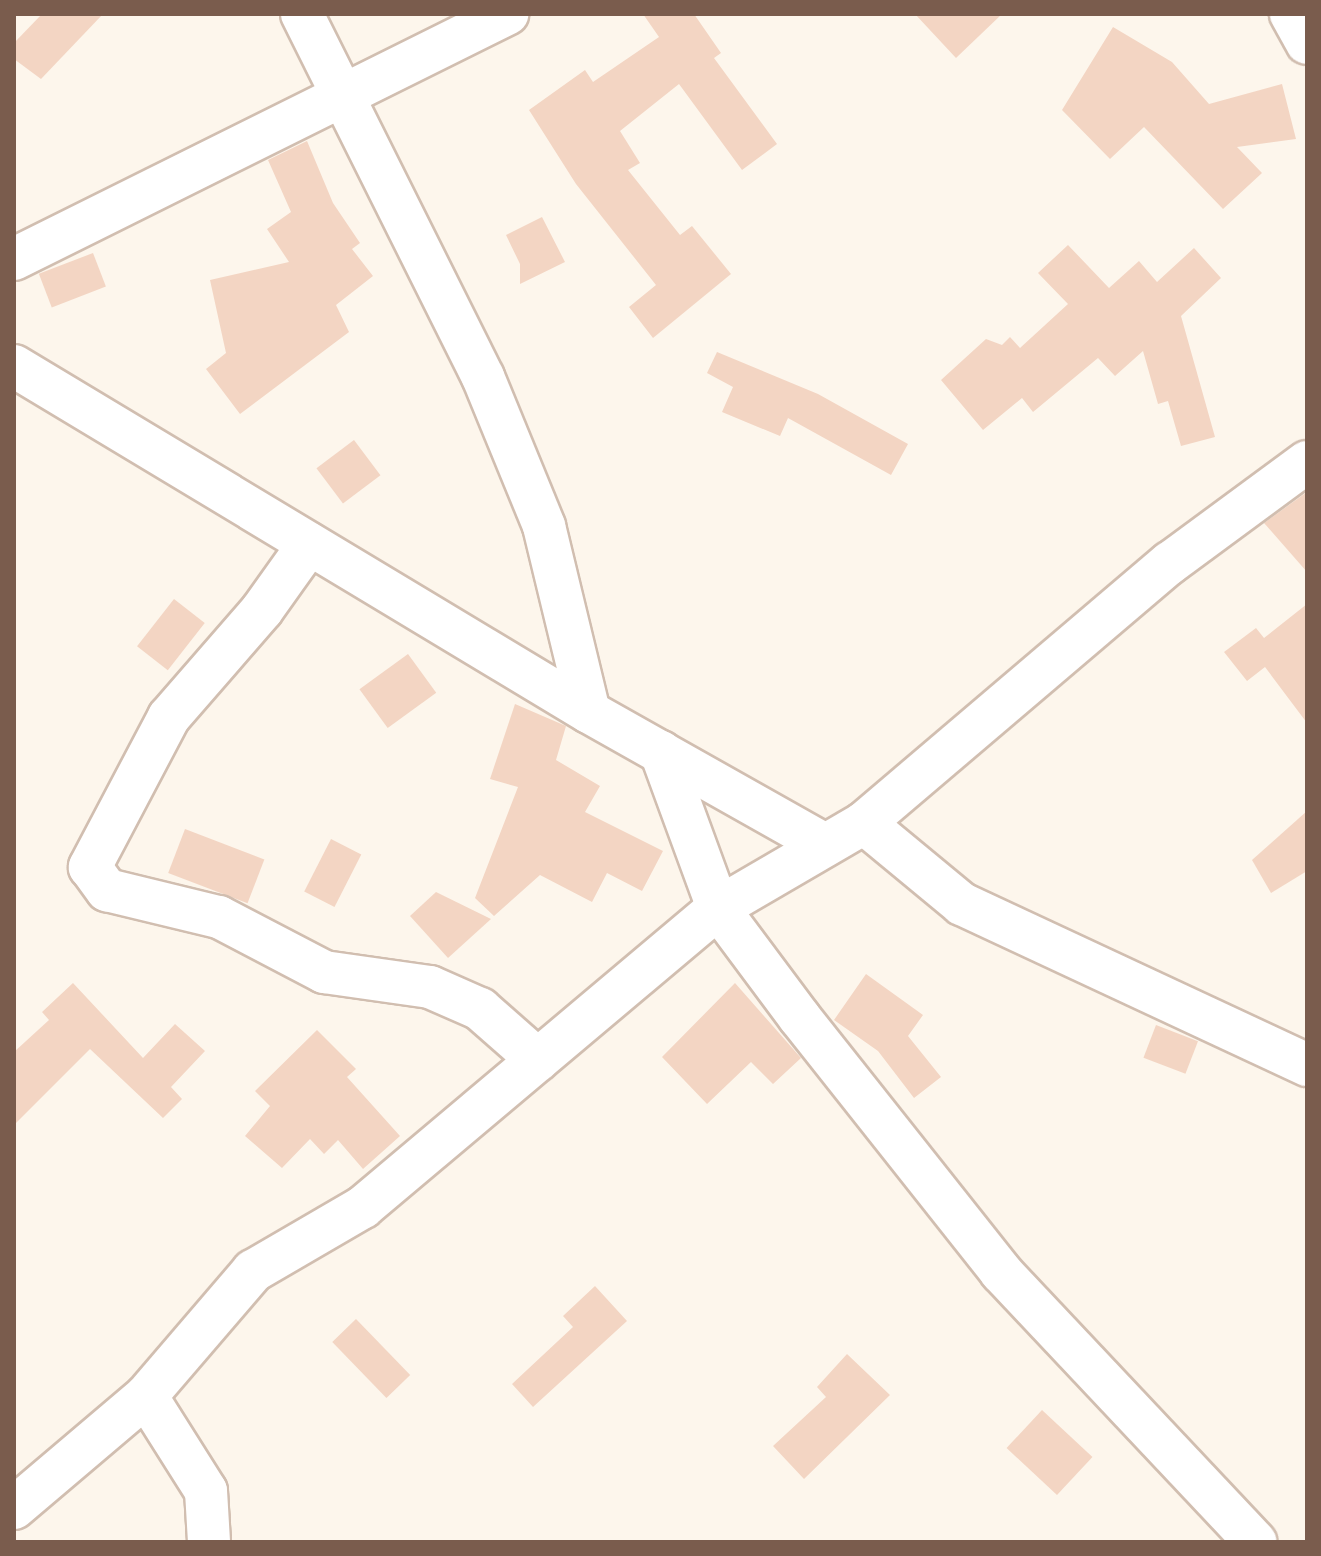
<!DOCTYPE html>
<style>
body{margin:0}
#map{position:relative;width:1321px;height:1556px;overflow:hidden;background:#fdf6ec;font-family:Inter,sans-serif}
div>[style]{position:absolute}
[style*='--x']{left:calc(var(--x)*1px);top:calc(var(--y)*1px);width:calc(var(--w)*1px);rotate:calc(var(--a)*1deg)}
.building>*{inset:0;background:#f3d5c3;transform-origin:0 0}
.roads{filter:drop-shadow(2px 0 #d1beb0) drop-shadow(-2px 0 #d1beb0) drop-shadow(0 2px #d1beb0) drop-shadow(0 -2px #d1beb0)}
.minor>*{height:42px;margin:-21px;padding:0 21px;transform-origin:21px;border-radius:21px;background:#fff}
span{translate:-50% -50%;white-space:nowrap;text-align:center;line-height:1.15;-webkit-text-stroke:7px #fffaf3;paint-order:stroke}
.frame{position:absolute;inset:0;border:16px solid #7a5c4d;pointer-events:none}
</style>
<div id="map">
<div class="building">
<i style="clip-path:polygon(42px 14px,103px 14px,41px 79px,14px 59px,14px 43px)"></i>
<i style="clip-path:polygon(643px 14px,694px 14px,721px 53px,714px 58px,777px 144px,742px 170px,679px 84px,620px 131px,640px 163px,628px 170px,680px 235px,692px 226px,731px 274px,653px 338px,629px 307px,656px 285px,576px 184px,529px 110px,585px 70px,593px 82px,659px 37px)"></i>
<i style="clip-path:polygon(915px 14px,1002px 14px,956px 58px)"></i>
<i style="clip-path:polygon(1113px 27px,1172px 62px,1209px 104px,1282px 84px,1296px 139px,1237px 147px,1262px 173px,1223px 209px,1144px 127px,1110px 159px,1062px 110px)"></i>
<i style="clip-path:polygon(307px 141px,333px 203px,360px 243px,352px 249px,373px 276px,336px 305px,349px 332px,240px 414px,206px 369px,226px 353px,210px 280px,289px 262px,267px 229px,291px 212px,268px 160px)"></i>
<i style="clip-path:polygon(542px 217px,565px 262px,520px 284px,520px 264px,506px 235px)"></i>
<i style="clip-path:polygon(1068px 245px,1109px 288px,1139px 261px,1157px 282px,1194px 248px,1221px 278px,1181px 316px,1215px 437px,1181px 446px,1168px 401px,1158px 404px,1143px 351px,1115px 376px,1098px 358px,1033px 412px,1022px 398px,983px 430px,941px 380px,986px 339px,1002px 345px,1010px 337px,1020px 348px,1068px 304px,1038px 273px)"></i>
<i style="left:93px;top:253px;width:36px;height:58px;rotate:69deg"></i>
<i style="clip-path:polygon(717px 352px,818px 394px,908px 444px,891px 475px,788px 418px,780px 436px,722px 412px,733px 387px,707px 373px)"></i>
<i style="left:354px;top:440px;width:44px;height:47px;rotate:53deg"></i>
<i style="clip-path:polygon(1307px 492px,1307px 572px,1264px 523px)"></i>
<i style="left:174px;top:599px;width:39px;height:60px;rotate:38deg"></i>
<i style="clip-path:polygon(1307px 604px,1307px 723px,1265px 667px,1247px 681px,1224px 652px,1256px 628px,1264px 638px)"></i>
<i style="left:408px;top:654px;width:48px;height:60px;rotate:54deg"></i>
<i style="clip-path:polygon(515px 704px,566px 726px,556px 760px,600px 786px,585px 812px,663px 851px,642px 891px,607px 873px,592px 902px,540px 875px,494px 916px,475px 898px,518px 787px,490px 779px)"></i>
<i style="clip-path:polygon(1307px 811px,1307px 871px,1271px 893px,1252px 860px)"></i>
<i style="left:185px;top:829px;width:85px;height:47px;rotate:21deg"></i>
<i style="left:331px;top:839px;width:34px;height:59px;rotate:27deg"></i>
<i style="clip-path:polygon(436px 892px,491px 919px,448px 958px,410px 916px)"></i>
<i style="clip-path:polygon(866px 974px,923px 1015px,908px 1036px,941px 1077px,914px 1098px,878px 1051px,834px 1020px)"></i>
<i style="clip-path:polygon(73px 983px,143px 1058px,175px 1024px,205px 1051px,171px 1087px,182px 1099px,163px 1118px,90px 1049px,14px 1125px,14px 1052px,49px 1020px,42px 1012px)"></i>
<i style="clip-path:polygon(735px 983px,801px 1058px,773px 1084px,751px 1062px,707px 1104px,662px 1057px)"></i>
<i style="left:1156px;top:1025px;width:45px;height:35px;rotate:21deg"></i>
<i style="clip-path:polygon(317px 1030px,356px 1069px,347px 1077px,400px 1136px,363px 1169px,338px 1140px,324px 1154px,310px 1139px,282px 1168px,245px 1136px,270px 1106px,255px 1091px)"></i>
<i style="clip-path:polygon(595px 1286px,627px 1321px,533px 1407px,512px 1384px,573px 1327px,563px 1316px)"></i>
<i style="left:356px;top:1319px;width:78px;height:33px;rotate:46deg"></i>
<i style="clip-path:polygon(847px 1354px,890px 1395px,804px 1479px,773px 1446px,826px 1397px,817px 1387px)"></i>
<i style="left:1042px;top:1410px;width:69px;height:52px;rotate:43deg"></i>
</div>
<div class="roads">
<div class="minor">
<i style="--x:302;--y:14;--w:406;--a:63.5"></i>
<i style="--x:483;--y:377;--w:161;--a:67.7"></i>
<i style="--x:544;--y:526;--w:191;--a:76.4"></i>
<i style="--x:1291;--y:14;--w:33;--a:61"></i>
<i style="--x:14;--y:259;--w:551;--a:-26.43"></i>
<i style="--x:14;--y:366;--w:671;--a:31.04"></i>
<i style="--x:589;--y:712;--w:271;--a:29.4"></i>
<i style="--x:309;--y:544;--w:81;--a:125.5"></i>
<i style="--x:262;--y:610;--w:142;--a:131"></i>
<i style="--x:169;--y:717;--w:170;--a:117.8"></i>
<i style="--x:90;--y:867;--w:29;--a:54"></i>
<i style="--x:107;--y:890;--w:115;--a:13.6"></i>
<i style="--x:219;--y:917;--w:119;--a:27.6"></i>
<i style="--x:324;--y:972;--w:107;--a:8.1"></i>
<i style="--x:430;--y:987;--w:55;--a:23.7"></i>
<i style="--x:480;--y:1009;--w:77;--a:41.3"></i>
<i style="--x:661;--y:752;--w:166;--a:69.9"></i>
<i style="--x:718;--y:908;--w:137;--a:53.3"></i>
<i style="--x:800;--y:1018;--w:324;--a:51.6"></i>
<i style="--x:1001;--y:1272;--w:371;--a:46.7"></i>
<i style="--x:864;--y:823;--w:127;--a:39.6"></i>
<i style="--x:962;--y:904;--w:381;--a:25"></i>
<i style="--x:146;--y:1396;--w:112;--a:57.7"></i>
<i style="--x:206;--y:1491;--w:51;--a:86.6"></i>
<i style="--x:14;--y:1508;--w:173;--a:-40.3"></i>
<i style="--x:146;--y:1396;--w:165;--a:-49.4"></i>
<i style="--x:253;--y:1271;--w:127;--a:-30.2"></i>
<i style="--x:363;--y:1207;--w:464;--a:-40.1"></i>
<i style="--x:718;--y:908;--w:169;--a:-30.2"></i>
<i style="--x:864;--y:823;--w:402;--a:-40.4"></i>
<i style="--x:1170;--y:563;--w:170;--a:-36.4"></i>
</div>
</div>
<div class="frame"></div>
</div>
